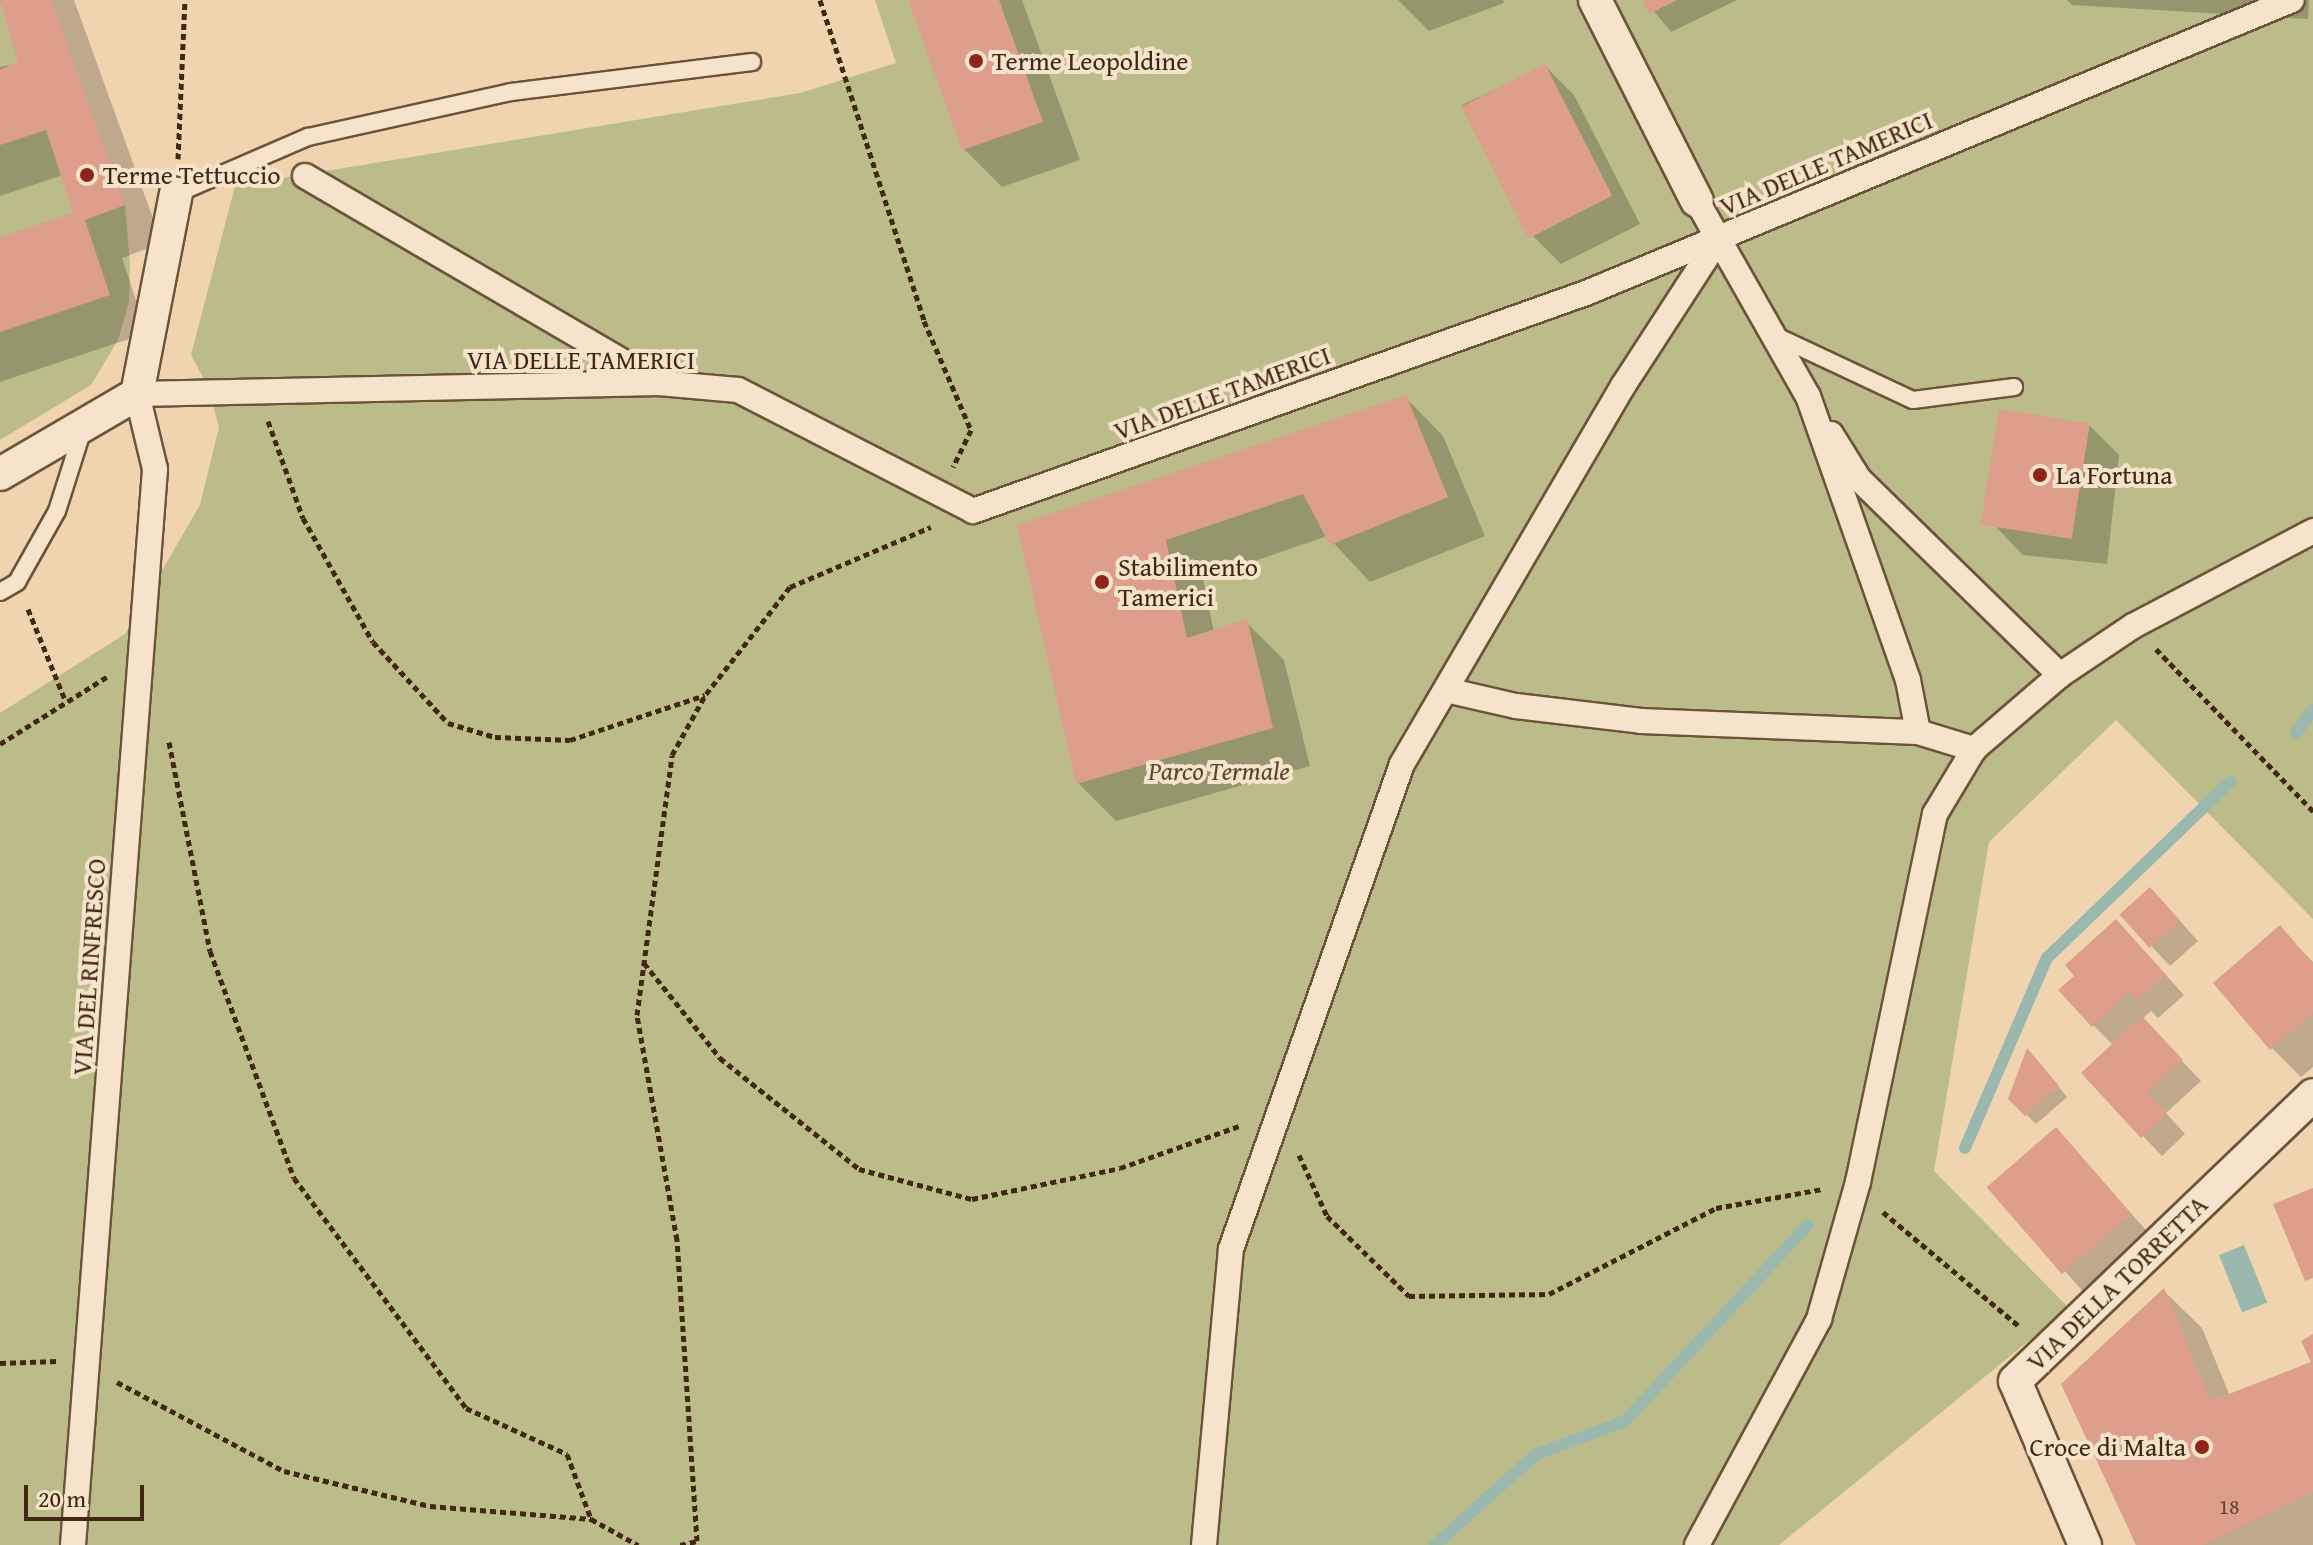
<!DOCTYPE html>
<style>
body{margin:0}
#map{position:relative;width:2313px;height:1545px;overflow:hidden;background:#efd4af;font-family:"Gentium Book Plus",serif}
div>[style]{position:absolute}
[style*='--x']{left:calc(var(--x)*1px);top:calc(var(--y)*1px);width:calc(var(--w)*1px);rotate:calc(var(--a)*1deg)}
.green>*{inset:0;background:#bbbc8a}
.water>*{inset:0;background:#9ab8ad;transform-origin:0 0}
.shadow>*{inset:0;background:#0003;transform-origin:0 0}
.stream>*{height:12px;margin:-6px;padding:0 6px;transform-origin:6px;border-radius:6px;background:#9ab8ad}
.building>*{inset:0;background:#dd9e8b;transform-origin:0 0}
.path>*{height:5px;margin-top:-2.5px;transform-origin:0;background:repeating-linear-gradient(90deg,#422812 0 6px,transparent 0 10px)}
.roads{filter:drop-shadow(2px 0 #6d5339) drop-shadow(-2px 0 #6d5339) drop-shadow(0 2px #6d5339) drop-shadow(0 -2px #6d5339)}
.service>*{height:16px;margin:-8px;padding:0 8px;transform-origin:8px;border-radius:8px;background:#f5e3cb}
.pedestrian>*{height:24px;margin:-12px;padding:0 12px;transform-origin:12px;border-radius:12px;background:#f5e3cb}
.minor>*{height:32px;margin:-16px;padding:0 16px;transform-origin:16px;border-radius:16px;background:#f5e3cb}
.dots>*{width:22px;height:22px;translate:-50% -50%;box-sizing:border-box;border:4px solid #f5e3cb;border-radius:50%}
span{translate:-50% -50%;white-space:nowrap;text-align:center;line-height:1.15;-webkit-text-stroke:8px #f5e3cb;paint-order:stroke}
.number-label{font-size:22px;color:#694630}
.number-label span{-webkit-text-stroke-width:0}
.poi-label{font-size:26px;color:#422812}
.left{translate:0 -50%;text-align:left}
.right{translate:-100% -50%;text-align:right}
.street-label{font-size:26px;color:#422812}
.park-label{font-size:26px;color:#5a462a;font-style:italic}
.scale{position:absolute;left:24px;top:1485px;width:120px;height:36px;box-sizing:border-box;border:4px solid #422812;border-top:0;padding-left:10px;font-size:24px;line-height:28px;white-space:nowrap;color:#422812;-webkit-text-stroke:6px #f5e3cb;paint-order:stroke}
</style>
<div id="map">
<div class="green">
<i style="clip-path:polygon(0 0,48px 0,125px 205px,130px 264px,129px 302px,118px 340px,91px 385px,0 440px)"></i>
<i style="clip-path:polygon(875px 0,2313px 0,2313px 919px,2116px 720px,1989px 842px,1934px 1171px,2069px 1308px,1779px 1545px,0 1545px,0 713px,125px 634px,200px 505px,219px 427px,208px 387px,191px 355px,235px 186px,800px 93px,896px 63px)"></i>
</div>
<div class="water">
<i style="left:2244px;top:1245px;width:62px;height:27px;rotate:68deg"></i>
</div>
<div class="shadow">
<i style="clip-path:polygon(0 0,74px 0,162px 243px,122px 258px,147px 333px,0 382px,0 239px,76px 214px,63px 175px,0 196px,0 67px,21px 63px)"></i>
<i style="clip-path:polygon(911px 0,1022px 0,1080px 160px,1002px 187px,964px 149px)"></i>
<i style="clip-path:polygon(1398px 0,1503px 0,1504px 3px,1429px 31px)"></i>
<i style="clip-path:polygon(1645px 0,1737px 0,1671px 32px)"></i>
<i style="clip-path:polygon(2067px 0,2309px 0,2308px 19px,2072px 5px)"></i>
<i style="clip-path:polygon(1545px 66px,1574px 95px,1640px 224px,1561px 264px,1532px 235px,1462px 105px)"></i>
<i style="clip-path:polygon(1405px 397px,1443px 436px,1485px 536px,1370px 582px,1327px 536px,1203px 579px,1214px 632px,1246px 622px,1284px 660px,1310px 766px,1116px 821px,1078px 783px,1019px 526px)"></i>
<i style="clip-path:polygon(2090px 426px,2119px 455px,2107px 564px,2023px 555px,1994px 525px)"></i>
<i style="clip-path:polygon(2170px 910px,2198px 941px,2170px 966px,2123px 916px)"></i>
<i style="clip-path:polygon(2280px 928px,2313px 962px,2313px 1067px,2301px 1077px,2272px 1048px)"></i>
<i style="clip-path:polygon(2136px 942px,2184px 995px,2158px 1018px,2151px 1011px,2142px 1019px,2201px 1081px,2166px 1113px,2185px 1134px,2162px 1156px,2143px 1136px,2114px 1046px,2093px 1025px)"></i>
<i style="clip-path:polygon(2036px 1060px,2067px 1097px,2036px 1124px,2010px 1099px)"></i>
<i style="left:2056px;top:1130px;width:154px;height:88px;rotate:48deg"></i>
<i style="clip-path:polygon(2164px 1291px,2202px 1328px,2230px 1396px,2313px 1363px,2313px 1545px,2138px 1545px)"></i>
</div>
<div class="stream">
<i style="--x:2296;--y:733;--w:29;--a:-54"></i>
<i style="--x:1965;--y:1148;--w:207;--a:-66.7"></i>
<i style="--x:2047;--y:958;--w:254;--a:-43.9"></i>
<i style="--x:1435;--y:1545;--w:135;--a:-42"></i>
<i style="--x:1535;--y:1455;--w:96;--a:-20.7"></i>
<i style="--x:1625;--y:1421;--w:268;--a:-47"></i>
</div>
<div class="building">
<i style="clip-path:polygon(0 0,51px 0,125px 205px,85px 220px,110px 295px,0 332px,0 237px,73px 213px,46px 130px,0 145px,0 70px,18px 62px)"></i>
<i style="clip-path:polygon(908px 0,999px 0,1043px 122px,962px 150px)"></i>
<i style="clip-path:polygon(1643px 0,1677px 0,1649px 14px)"></i>
<i style="left:1545px;top:64px;width:148px;height:94px;rotate:63deg"></i>
<i style="clip-path:polygon(1406px 395px,1448px 497px,1330px 545px,1303px 494px,1166px 540px,1187px 638px,1247px 619px,1273px 728px,1076px 784px,1017px 525px)"></i>
<i style="left:1999px;top:409px;width:92px;height:117px;rotate:9deg"></i>
<i style="left:2150px;top:887px;width:45px;height:41px;rotate:48deg"></i>
<i style="clip-path:polygon(2116px 919px,2166px 975px,2137px 1000px,2130px 992px,2092px 1027px,2058px 990px,2074px 976px,2065px 965px)"></i>
<i style="clip-path:polygon(2280px 925px,2313px 964px,2313px 1013px,2270px 1050px,2213px 983px)"></i>
<i style="clip-path:polygon(2142px 1016px,2183px 1060px,2148px 1093px,2167px 1114px,2141px 1138px,2081px 1073px)"></i>
<i style="clip-path:polygon(2027px 1048px,2059px 1086px,2025px 1116px,2008px 1099px)"></i>
<i style="left:2056px;top:1127px;width:115px;height:92px;rotate:49deg"></i>
<i style="clip-path:polygon(2313px 1188px,2313px 1278px,2305px 1281px,2273px 1204px)"></i>
<i style="clip-path:polygon(2164px 1288px,2211px 1401px,2311px 1362px,2301px 1341px,2313px 1334px,2313px 1492px,2204px 1545px,2136px 1545px,2061px 1384px)"></i>
</div>
<div class="path">
<i style="--x:820;--y:0;--w:337;--a:72"></i>
<i style="--x:924;--y:321;--w:119;--a:66.7"></i>
<i style="--x:971;--y:430;--w:41;--a:115.9"></i>
<i style="--x:178;--y:159;--w:159;--a:-87.5"></i>
<i style="--x:268;--y:421;--w:103;--a:70.2"></i>
<i style="--x:303;--y:518;--w:142;--a:60.6"></i>
<i style="--x:373;--y:642;--w:110;--a:47.2"></i>
<i style="--x:448;--y:723;--w:49;--a:16.6"></i>
<i style="--x:495;--y:737;--w:75;--a:2.3"></i>
<i style="--x:570;--y:740;--w:142;--a:-18.4"></i>
<i style="--x:28;--y:609;--w:100;--a:67.8"></i>
<i style="--x:2156;--y:649;--w:226;--a:45.9"></i>
<i style="--x:169;--y:742;--w:213;--a:78.9"></i>
<i style="--x:210;--y:951;--w:242;--a:69.7"></i>
<i style="--x:294;--y:1178;--w:287;--a:53.2"></i>
<i style="--x:466;--y:1408;--w:111;--a:24.5"></i>
<i style="--x:567;--y:1454;--w:69;--a:69.7"></i>
<i style="--x:0;--y:744;--w:128;--a:-32.2"></i>
<i style="--x:644;--y:963;--w:122;--a:51.3"></i>
<i style="--x:720;--y:1058;--w:178;--a:38.6"></i>
<i style="--x:859;--y:1169;--w:117;--a:14.9"></i>
<i style="--x:972;--y:1199;--w:151;--a:-11.8"></i>
<i style="--x:1120;--y:1168;--w:126;--a:-19.4"></i>
<i style="--x:1299;--y:1155;--w:67;--a:65.3"></i>
<i style="--x:1327;--y:1216;--w:115;--a:44.3"></i>
<i style="--x:1409;--y:1296;--w:140;--a:-0.8"></i>
<i style="--x:1549;--y:1294;--w:188;--a:-27.2"></i>
<i style="--x:1716;--y:1208;--w:109;--a:-10.1"></i>
<i style="--x:1883;--y:1212;--w:177;--a:40"></i>
<i style="--x:0;--y:1363;--w:57;--a:-2"></i>
<i style="--x:117;--y:1382;--w:189;--a:28.1"></i>
<i style="--x:284;--y:1471;--w:150;--a:13.5"></i>
<i style="--x:430;--y:1506;--w:162;--a:4.6"></i>
<i style="--x:591;--y:1519;--w:54;--a:29"></i>
<i style="--x:680;--y:1545;--w:17;--a:-13"></i>
<i style="--x:697;--y:1541;--w:302;--a:-93.8"></i>
<i style="--x:677;--y:1240;--w:229;--a:-100.1"></i>
<i style="--x:637;--y:1015;--w:262;--a:-82.3"></i>
<i style="--x:672;--y:755;--w:70;--a:-60.9"></i>
<i style="--x:706;--y:694;--w:136;--a:-51.9"></i>
<i style="--x:790;--y:587;--w:153;--a:-23.1"></i>
</div>
<div class="roads">
<div class="service">
<i style="--x:176;--y:194;--w:144;--a:-23.4"></i>
<i style="--x:308;--y:137;--w:208;--a:-12.5"></i>
<i style="--x:511;--y:92;--w:243;--a:-7.1"></i>
<i style="--x:1774;--y:335;--w:153;--a:25.1"></i>
<i style="--x:1913;--y:400;--w:102;--a:-7.3"></i>
<i style="--x:0;--y:592;--w:20;--a:-30"></i>
<i style="--x:17;--y:582;--w:81;--a:-60.6"></i>
<i style="--x:57;--y:511;--w:89;--a:-72.4"></i>
</div>
<div class="pedestrian">
<i style="--x:305;--y:176;--w:410;--a:30.3"></i>
<i style="--x:1697;--y:201;--w:224;--a:60.4"></i>
<i style="--x:1808;--y:396;--w:301;--a:70.6"></i>
<i style="--x:1908;--y:680;--w:53;--a:79.1"></i>
<i style="--x:1831;--y:434;--w:53;--a:58.1"></i>
<i style="--x:1859;--y:479;--w:281;--a:44.3"></i>
<i style="--x:1446;--y:690;--w:72;--a:12.9"></i>
<i style="--x:1516;--y:706;--w:126;--a:6.8"></i>
<i style="--x:1641;--y:721;--w:277;--a:2.3"></i>
<i style="--x:1918;--y:732;--w:59;--a:16.9"></i>
<i style="--x:73;--y:1545;--w:1079;--a:-85.64"></i>
<i style="--x:155;--y:469;--w:77;--a:-103.5"></i>
<i style="--x:137;--y:394;--w:522;--a:-1.21"></i>
<i style="--x:659;--y:383;--w:79;--a:5.1"></i>
<i style="--x:738;--y:390;--w:264;--a:27.2"></i>
<i style="--x:973;--y:511;--w:651;--a:-19.58"></i>
<i style="--x:1586;--y:293;--w:764;--a:-22.54"></i>
<i style="--x:1204;--y:1545;--w:297;--a:-84.8"></i>
<i style="--x:1231;--y:1249;--w:514;--a:-70.58"></i>
<i style="--x:1402;--y:764;--w:438;--a:-59.7"></i>
<i style="--x:1623;--y:386;--w:176;--a:-57"></i>
<i style="--x:1697;--y:1545;--w:257;--a:-61.6"></i>
<i style="--x:1819;--y:1319;--w:142;--a:-74.1"></i>
<i style="--x:1858;--y:1182;--w:376;--a:-78.2"></i>
<i style="--x:1935;--y:814;--w:76;--a:-59"></i>
<i style="--x:1974;--y:749;--w:113;--a:-40.7"></i>
<i style="--x:2060;--y:675;--w:88;--a:-33.9"></i>
<i style="--x:2133;--y:626;--w:204;--a:-27.8"></i>
</div>
<div class="minor">
<i style="--x:1595;--y:0;--w:225;--a:63.1"></i>
<i style="--x:0;--y:474;--w:159;--a:-30.3"></i>
<i style="--x:137;--y:394;--w:204;--a:-79"></i>
<i style="--x:2085;--y:1545;--w:178;--a:-113.1"></i>
<i style="--x:2015;--y:1381;--w:413;--a:-43.8"></i>
</div>
</div>
<div class="dots">
<i style="left:976px;top:61px;background:#8f2418"></i>
<i style="left:87px;top:175px;background:#8f2418"></i>
<i style="left:2040px;top:475px;background:#8f2418"></i>
<i style="left:1102px;top:582px;background:#8f2418"></i>
<i style="left:2202px;top:1447px;background:#8f2418"></i>
</div>
<div class="number-label">
<span style="left:2229px;top:1507px">18</span>
</div>
<div class="poi-label">
<span class="left" style="left:992px;top:61px">Terme Leopoldine</span>
<span class="left" style="left:103px;top:175px">Terme Tettuccio</span>
<span class="left" style="left:2056px;top:475px">La Fortuna</span>
<span class="left" style="left:1118px;top:582px">Stabilimento<br>Tamerici</span>
<span class="right" style="left:2186px;top:1447px">Croce di Malta</span>
</div>
<div class="street-label">
<span style="left:1826px;top:163px;rotate:-23deg">VIA DELLE TAMERICI</span>
<span style="left:581px;top:360px">VIA DELLE TAMERICI</span>
<span style="left:1222px;top:393px;rotate:-20deg">VIA DELLE TAMERICI</span>
<span style="left:89px;top:967px;rotate:-86deg">VIA DEL RINFRESCO</span>
<span style="left:2117px;top:1283px;rotate:-44deg">VIA DELLA TORRETTA</span>
</div>
<div class="park-label">
<span style="left:1219px;top:771px">Parco Termale</span>
</div>
<div class="scale">20 m</div>
</div>
